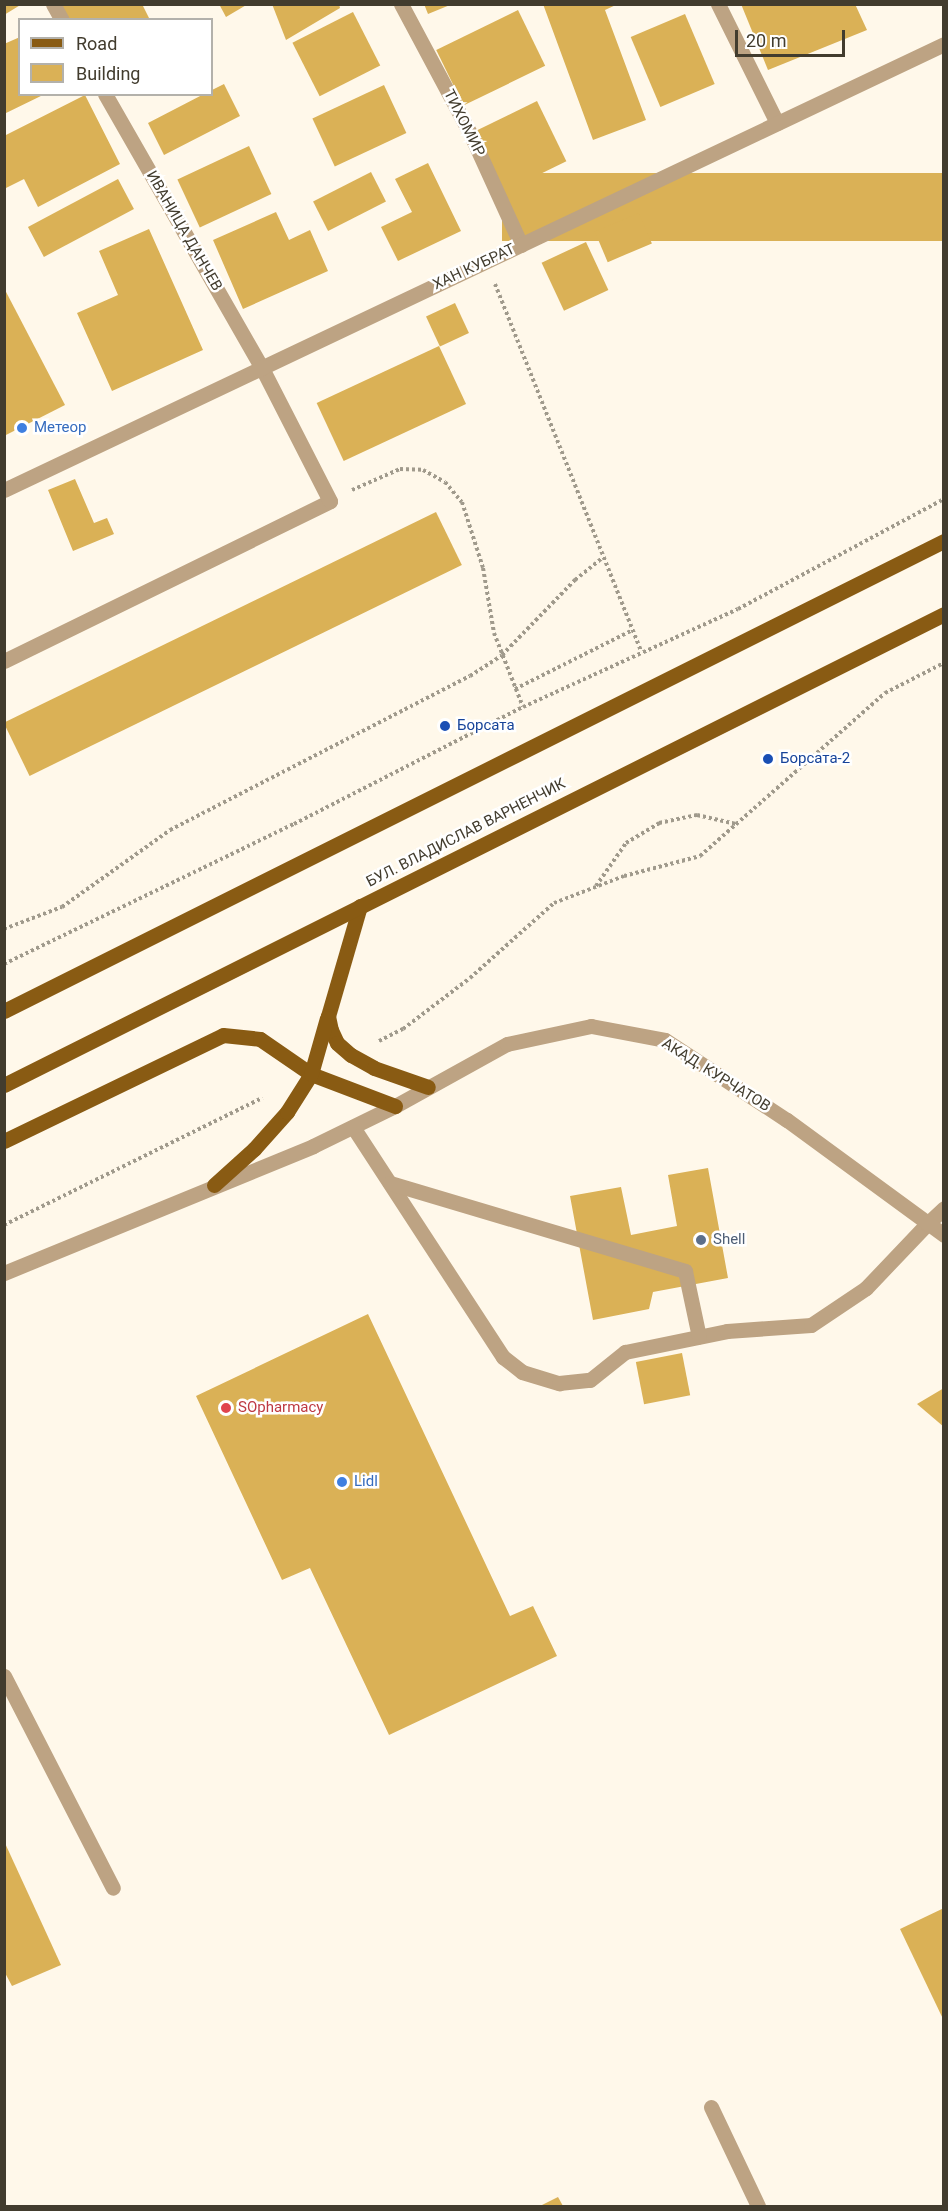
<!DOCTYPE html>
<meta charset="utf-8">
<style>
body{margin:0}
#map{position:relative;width:948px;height:2211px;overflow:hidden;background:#fff8ea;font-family:Roboto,sans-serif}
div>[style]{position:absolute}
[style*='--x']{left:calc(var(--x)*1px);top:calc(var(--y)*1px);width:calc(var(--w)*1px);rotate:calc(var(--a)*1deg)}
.building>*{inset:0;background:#dab156;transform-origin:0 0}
.path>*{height:4px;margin-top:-2px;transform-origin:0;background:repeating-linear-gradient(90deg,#a09a8c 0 3px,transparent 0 6px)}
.lane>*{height:15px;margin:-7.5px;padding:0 7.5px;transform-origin:7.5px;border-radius:7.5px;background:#bda383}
.street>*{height:15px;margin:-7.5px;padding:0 7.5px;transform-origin:7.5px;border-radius:7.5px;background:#bda383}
.primary>*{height:15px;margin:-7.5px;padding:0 7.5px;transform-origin:7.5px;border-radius:7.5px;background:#895b13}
.dots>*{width:16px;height:16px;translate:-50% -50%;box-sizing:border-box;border:3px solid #fff;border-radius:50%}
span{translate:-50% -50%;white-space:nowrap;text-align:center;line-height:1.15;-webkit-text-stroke:5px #fff;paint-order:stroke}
.street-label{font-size:15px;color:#423c2e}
.shop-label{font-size:15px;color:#366cbe}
.left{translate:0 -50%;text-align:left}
.transit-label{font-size:15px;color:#164399}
.service-label{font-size:15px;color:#4e5e75}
.health-label{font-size:15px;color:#be3a42}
.frame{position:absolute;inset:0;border:6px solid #423c2e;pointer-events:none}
.legend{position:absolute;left:18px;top:18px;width:195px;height:78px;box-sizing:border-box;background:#fff;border:2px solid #b3b1ab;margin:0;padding:8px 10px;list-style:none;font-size:18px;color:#423c2e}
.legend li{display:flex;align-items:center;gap:12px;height:30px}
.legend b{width:30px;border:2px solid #b3b1ab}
.scale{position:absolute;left:735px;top:30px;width:110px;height:27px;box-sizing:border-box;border:3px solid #423c2e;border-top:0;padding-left:8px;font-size:18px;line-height:21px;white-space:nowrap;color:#423c2e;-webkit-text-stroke:4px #fff;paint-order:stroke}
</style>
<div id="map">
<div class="building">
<i style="clip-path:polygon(4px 4px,22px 4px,4px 15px)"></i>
<i style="clip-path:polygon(60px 4px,142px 4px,150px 20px,67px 20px)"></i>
<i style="clip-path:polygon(219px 4px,248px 4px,226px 17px)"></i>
<i style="clip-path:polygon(272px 4px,339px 4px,340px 8px,286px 40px)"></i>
<i style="clip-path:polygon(424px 4px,450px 4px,450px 5px,428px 14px)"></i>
<i style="clip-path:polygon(543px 4px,618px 4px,605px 10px,646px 120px,593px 140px)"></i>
<i style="clip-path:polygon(741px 4px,855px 4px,867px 30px,768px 70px)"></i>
<i style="left:518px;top:10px;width:62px;height:91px;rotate:64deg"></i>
<i style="left:353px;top:12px;width:60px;height:68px;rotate:63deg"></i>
<i style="left:685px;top:14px;width:76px;height:59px;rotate:67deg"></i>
<i style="clip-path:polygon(20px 37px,20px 94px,45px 94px,4px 114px,4px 44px)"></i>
<i style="clip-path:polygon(224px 84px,240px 116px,164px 155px,148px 123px,204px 94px,212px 94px,212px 90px)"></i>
<i style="left:384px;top:85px;width:53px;height:79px;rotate:65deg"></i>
<i style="clip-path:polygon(85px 95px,120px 164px,38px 207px,24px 179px,4px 189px,4px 136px)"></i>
<i style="left:537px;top:101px;width:67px;height:74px;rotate:64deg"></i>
<i style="left:249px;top:146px;width:53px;height:79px;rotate:65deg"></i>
<i style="clip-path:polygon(428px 163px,461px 231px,398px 261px,381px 227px,412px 212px,395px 179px)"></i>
<i style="left:371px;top:172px;width:33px;height:65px;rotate:63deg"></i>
<i style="left:944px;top:173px;width:68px;height:442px;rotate:90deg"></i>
<i style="left:118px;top:179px;width:34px;height:102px;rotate:62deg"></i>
<i style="clip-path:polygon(276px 212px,289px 240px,310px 230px,328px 271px,243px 309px,213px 240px)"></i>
<i style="left:639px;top:213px;width:33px;height:48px;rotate:67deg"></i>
<i style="clip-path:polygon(149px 229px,203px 350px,112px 391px,77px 313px,118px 295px,99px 251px)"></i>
<i style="left:586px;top:242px;width:53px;height:49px;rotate:65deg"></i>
<i style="clip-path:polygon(4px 288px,65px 405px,4px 436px)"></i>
<i style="left:455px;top:303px;width:33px;height:32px;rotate:65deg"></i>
<i style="left:439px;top:346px;width:64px;height:135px;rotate:65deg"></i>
<i style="clip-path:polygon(75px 479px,94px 523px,107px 518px,114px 534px,73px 551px,48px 490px)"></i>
<i style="left:436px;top:512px;width:59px;height:481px;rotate:64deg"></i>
<i style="clip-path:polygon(708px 1168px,728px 1278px,653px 1292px,649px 1309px,593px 1320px,570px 1196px,621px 1187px,631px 1235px,677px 1226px,668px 1175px)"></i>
<i style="clip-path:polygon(368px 1314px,510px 1616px,533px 1606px,557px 1656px,389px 1735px,310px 1568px,282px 1580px,196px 1396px)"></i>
<i style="left:682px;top:1353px;width:43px;height:47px;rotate:79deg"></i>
<i style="clip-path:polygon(944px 1388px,944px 1427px,917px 1404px)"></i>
<i style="clip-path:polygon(4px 1841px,61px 1965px,12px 1986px,4px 1971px)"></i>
<i style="clip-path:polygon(944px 1908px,944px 2021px,900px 1929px)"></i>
<i style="clip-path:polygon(558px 2197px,563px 2206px,540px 2206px)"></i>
</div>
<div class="path">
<i style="--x:495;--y:284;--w:395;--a:68.3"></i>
<i style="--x:352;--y:490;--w:52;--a:-23.6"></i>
<i style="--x:400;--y:469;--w:23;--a:2"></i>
<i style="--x:423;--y:470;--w:25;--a:29"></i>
<i style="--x:445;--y:482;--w:26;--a:50"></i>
<i style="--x:462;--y:502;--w:69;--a:72.3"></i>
<i style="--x:483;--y:568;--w:66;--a:80.4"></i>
<i style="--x:494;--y:633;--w:79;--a:68.6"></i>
<i style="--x:515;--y:689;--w:130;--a:-26.6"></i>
<i style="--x:596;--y:886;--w:52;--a:-55.1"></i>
<i style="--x:626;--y:843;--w:39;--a:-31"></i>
<i style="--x:659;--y:823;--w:39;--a:-12"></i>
<i style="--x:697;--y:815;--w:40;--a:13"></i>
<i style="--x:4;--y:929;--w:62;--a:-20.8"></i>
<i style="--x:62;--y:907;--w:133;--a:-35.5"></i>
<i style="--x:170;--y:830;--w:337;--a:-27.2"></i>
<i style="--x:470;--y:676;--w:38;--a:-33"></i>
<i style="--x:502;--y:655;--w:105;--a:-45.8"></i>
<i style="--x:575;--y:580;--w:35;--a:-39"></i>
<i style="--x:4;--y:964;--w:322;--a:-25.8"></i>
<i style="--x:294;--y:824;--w:257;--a:-27.1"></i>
<i style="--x:523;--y:707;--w:236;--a:-24.5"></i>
<i style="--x:738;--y:609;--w:234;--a:-28.1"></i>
<i style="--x:379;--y:1041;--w:27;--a:-27"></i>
<i style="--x:403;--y:1029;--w:84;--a:-37.3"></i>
<i style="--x:470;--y:978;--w:113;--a:-41.8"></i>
<i style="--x:554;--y:903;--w:75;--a:-21.1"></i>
<i style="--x:624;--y:876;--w:79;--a:-14.7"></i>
<i style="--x:700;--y:856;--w:247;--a:-41.4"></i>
<i style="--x:885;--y:693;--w:66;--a:-27"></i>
<i style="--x:4;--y:1225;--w:288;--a:-26.2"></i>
</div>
<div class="lane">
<i style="--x:4;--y:661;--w:363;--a:-26.1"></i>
<i style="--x:330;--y:501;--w:149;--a:-117.1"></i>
<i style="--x:353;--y:1127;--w:275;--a:56.9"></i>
<i style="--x:503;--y:1357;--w:24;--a:38"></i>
<i style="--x:522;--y:1372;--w:39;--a:17"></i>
<i style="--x:559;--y:1383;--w:31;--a:-6"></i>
<i style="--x:590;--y:1380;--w:45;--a:-38.7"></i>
<i style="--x:625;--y:1352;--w:104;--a:-11.6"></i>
<i style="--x:727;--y:1331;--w:84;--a:-4.1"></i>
<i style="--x:811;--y:1325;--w:66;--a:-33.9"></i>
<i style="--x:866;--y:1288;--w:88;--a:-46.4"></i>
<i style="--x:390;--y:1183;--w:308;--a:16.6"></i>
<i style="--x:685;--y:1271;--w:67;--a:78"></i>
<i style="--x:4;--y:1676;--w:238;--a:62.8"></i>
<i style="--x:711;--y:2107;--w:110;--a:64.6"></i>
</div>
<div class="street">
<i style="--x:53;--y:4;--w:18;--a:61"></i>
<i style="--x:401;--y:4;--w:146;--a:61.9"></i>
<i style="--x:470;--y:133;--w:123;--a:65.5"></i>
<i style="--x:718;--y:4;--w:133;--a:63.6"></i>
<i style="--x:105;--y:94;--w:316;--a:60.2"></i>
<i style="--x:4;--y:490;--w:1040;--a:-25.38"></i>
<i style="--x:927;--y:1224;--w:23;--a:-43"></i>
<i style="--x:4;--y:1273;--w:334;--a:-22.3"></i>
<i style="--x:313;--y:1146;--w:91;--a:-26"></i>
<i style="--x:395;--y:1106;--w:128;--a:-29"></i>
<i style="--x:507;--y:1044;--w:86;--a:-12.1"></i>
<i style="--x:591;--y:1026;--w:75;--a:10.7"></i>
<i style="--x:665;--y:1040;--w:146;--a:33.3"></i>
<i style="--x:787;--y:1120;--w:195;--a:36.2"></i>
</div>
<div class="primary">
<i style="--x:360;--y:906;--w:115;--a:106.2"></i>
<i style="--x:328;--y:1016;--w:14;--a:78"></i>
<i style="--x:331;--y:1030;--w:14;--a:65"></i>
<i style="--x:337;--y:1043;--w:18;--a:41"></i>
<i style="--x:351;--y:1055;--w:26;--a:29"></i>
<i style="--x:374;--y:1068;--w:57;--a:19.4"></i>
<i style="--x:4;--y:1011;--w:1051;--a:-26.57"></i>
<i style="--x:4;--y:1085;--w:1051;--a:-26.61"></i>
<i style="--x:4;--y:1141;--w:243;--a:-25.8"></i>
<i style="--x:223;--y:1035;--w:37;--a:6"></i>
<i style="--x:260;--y:1039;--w:62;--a:34.5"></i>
<i style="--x:311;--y:1074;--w:90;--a:20.9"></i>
<i style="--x:214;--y:1185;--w:54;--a:-42"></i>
<i style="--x:254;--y:1149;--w:50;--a:-48.3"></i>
<i style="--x:287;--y:1112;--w:45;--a:-57.7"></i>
<i style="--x:311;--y:1074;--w:58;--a:-74.1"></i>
</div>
<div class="dots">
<i style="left:22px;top:428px;background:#3f7fe0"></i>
<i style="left:445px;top:726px;background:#1a4fb4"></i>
<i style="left:768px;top:759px;background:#1a4fb4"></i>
<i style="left:701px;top:1240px;background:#5c6f8a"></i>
<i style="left:226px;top:1408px;background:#e0444e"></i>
<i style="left:342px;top:1482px;background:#3f7fe0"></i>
</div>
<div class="street-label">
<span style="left:464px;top:123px;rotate:63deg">ТИХОМИР</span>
<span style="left:184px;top:231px;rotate:60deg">ИВАНИЦА ДАНЧЕВ</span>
<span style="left:474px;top:267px;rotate:-25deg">ХАН КУБРАТ</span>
<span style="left:466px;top:833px;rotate:-27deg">БУЛ. ВЛАДИСЛАВ ВАРНЕНЧИК</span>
<span style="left:716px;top:1075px;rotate:32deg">АКАД. КУРЧАТОВ</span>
</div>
<div class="shop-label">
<span class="left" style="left:34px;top:428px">Метеор</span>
<span class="left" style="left:354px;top:1482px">Lidl</span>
</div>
<div class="transit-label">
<span class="left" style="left:457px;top:726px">Борсата</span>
<span class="left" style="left:780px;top:759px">Борсата-2</span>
</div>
<div class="service-label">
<span class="left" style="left:713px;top:1240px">Shell</span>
</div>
<div class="health-label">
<span class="left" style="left:238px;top:1408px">SOpharmacy</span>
</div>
<div class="frame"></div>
<ul class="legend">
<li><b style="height:8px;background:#895b13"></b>Road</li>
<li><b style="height:16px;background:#dab156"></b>Building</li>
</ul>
<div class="scale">20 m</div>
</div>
